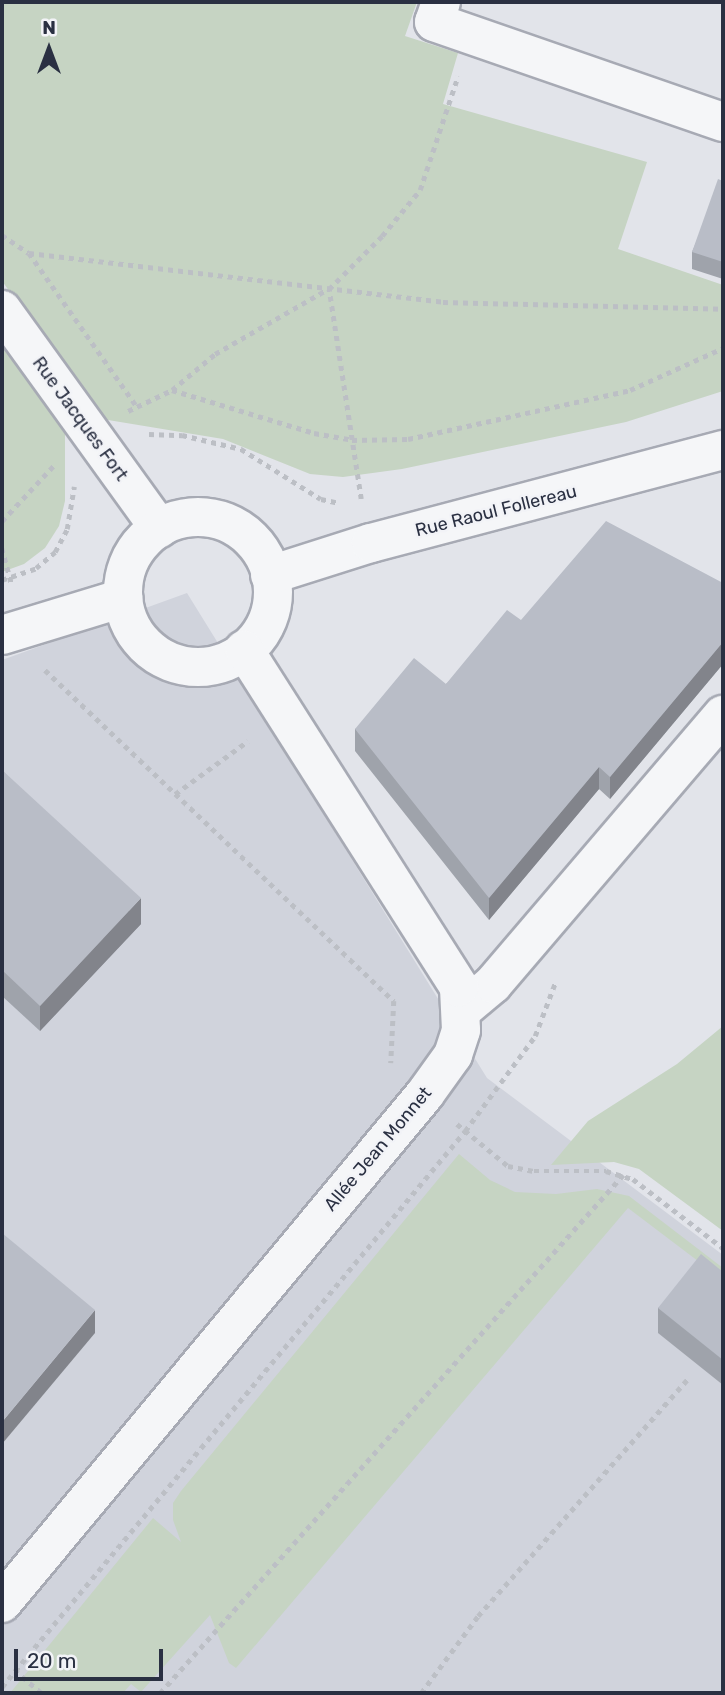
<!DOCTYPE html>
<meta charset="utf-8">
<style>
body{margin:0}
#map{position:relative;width:725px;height:1695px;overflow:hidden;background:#e2e4ea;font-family:Rubik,sans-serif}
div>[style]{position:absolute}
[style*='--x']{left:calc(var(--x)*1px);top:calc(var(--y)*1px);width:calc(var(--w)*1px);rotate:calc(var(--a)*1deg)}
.built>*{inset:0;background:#d0d3dc}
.green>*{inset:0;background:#c6d4c3}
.path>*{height:4.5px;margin-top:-2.25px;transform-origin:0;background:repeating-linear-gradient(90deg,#bcbfc5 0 5px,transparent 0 10px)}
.roads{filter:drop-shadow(2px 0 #a7aab4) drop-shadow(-2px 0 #a7aab4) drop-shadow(0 2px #a7aab4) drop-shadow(0 -2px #a7aab4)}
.minor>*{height:38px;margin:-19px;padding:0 19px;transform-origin:19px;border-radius:19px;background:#f5f6f8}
.minor>.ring{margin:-19px;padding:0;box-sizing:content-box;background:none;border:38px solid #f5f6f8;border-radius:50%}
.wall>*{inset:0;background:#9fa3ab}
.shaded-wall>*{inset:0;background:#82848b}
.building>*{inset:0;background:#b9bdc7}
span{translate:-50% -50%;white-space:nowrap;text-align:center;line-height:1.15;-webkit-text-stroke:5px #f2f3f7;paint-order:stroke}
.street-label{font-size:18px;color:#2a3042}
.frame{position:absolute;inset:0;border:4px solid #2a3042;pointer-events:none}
.north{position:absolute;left:14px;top:14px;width:70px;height:70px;-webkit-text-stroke:5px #f2f3f7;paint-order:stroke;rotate:0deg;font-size:19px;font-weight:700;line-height:28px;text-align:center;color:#2a3042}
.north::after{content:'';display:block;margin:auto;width:24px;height:32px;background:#2a3042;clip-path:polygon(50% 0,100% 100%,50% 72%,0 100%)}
.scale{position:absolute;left:14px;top:1649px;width:149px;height:32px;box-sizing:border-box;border:4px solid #2a3042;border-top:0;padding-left:9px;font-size:21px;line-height:24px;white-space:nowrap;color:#2a3042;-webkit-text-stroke:5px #f2f3f7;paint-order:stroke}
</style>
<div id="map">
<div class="built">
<i style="clip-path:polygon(187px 593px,487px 1078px,723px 1255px,723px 1693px,2px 1693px,2px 660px)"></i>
</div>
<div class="green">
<i style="clip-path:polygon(2px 2px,417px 2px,405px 36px,458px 53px,443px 104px,647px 162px,618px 249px,723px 285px,723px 391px,626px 422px,402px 469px,343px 477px,310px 474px,223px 439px,102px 419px,2px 281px)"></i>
<i style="clip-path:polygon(2px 340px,65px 434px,65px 501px,59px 526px,45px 548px,24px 564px,2px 572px)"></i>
<i style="clip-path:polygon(723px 1026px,723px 1231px,639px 1169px,614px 1162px,551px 1165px,588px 1121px,677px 1064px)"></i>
<i style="clip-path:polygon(459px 1154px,490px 1180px,515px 1192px,556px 1194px,597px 1189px,629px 1196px,723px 1268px,723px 1280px,628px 1208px,236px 1668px,229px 1663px,210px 1615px,141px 1692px,131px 1684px,123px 1693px,10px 1693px,153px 1518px,181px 1542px,173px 1520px,173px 1503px,181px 1491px)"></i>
</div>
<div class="path">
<i style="--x:2;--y:235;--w:32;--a:34"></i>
<i style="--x:29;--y:253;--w:186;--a:54.9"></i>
<i style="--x:29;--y:253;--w:417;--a:6.7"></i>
<i style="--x:443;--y:302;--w:280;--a:1.4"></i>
<i style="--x:172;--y:390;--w:56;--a:-39.9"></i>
<i style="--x:215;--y:354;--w:130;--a:-29.9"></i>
<i style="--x:128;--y:411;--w:49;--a:-25.5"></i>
<i style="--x:172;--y:390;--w:148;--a:16.8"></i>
<i style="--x:314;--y:433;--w:39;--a:10"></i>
<i style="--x:352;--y:440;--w:56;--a:-1"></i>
<i style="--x:408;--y:439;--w:227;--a:-12.4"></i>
<i style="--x:630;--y:390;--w:102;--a:-24.3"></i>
<i style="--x:149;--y:434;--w:33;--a:2"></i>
<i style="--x:182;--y:435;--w:61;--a:13.3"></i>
<i style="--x:241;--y:449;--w:94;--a:32"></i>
<i style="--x:321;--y:499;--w:19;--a:12"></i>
<i style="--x:361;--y:499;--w:212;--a:-98.7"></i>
<i style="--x:329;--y:289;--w:75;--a:-45"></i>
<i style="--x:382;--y:236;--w:60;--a:-50.4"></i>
<i style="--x:420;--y:190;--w:120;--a:-71.6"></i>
<i style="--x:2;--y:521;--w:79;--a:-47"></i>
<i style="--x:2;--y:548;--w:38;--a:75"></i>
<i style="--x:2;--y:580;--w:36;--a:-19"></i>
<i style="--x:36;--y:568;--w:25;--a:-40"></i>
<i style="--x:55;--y:552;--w:26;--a:-62"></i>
<i style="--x:67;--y:529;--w:43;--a:-80.5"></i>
<i style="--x:45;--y:670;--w:481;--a:43.5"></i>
<i style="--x:394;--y:1001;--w:62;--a:92.8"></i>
<i style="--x:175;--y:794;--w:90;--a:-36"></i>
<i style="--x:457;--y:1124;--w:66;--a:39.5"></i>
<i style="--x:508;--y:1166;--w:26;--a:11"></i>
<i style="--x:534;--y:1171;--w:72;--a:0"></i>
<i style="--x:606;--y:1171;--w:28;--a:17"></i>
<i style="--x:633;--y:1179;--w:113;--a:37.5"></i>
<i style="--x:2;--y:1687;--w:21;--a:-51"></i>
<i style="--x:41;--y:1693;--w:34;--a:-140"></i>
<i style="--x:15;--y:1671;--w:703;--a:-50.19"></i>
<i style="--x:465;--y:1131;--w:118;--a:-53.6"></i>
<i style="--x:535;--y:1036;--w:57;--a:-69.3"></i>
<i style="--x:160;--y:1693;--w:695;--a:-48.21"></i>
<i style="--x:421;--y:1693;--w:96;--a:-53.5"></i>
<i style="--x:478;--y:1616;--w:317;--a:-48.5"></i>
</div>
<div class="roads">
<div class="minor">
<i style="--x:441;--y:2;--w:21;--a:109"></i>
<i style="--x:434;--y:22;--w:306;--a:19.1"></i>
<i style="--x:2;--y:310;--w:269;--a:54.2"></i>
<i class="ring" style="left:123px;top:517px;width:112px;height:112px"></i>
<i style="--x:270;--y:575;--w:106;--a:-17.6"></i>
<i style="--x:371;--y:543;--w:364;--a:-14.8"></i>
<i style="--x:2;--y:635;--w:127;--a:-17"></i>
<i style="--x:462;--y:1010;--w:40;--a:-40"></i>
<i style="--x:493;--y:984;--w:354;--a:-49.5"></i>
<i style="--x:2;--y:1603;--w:662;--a:-50.27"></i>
<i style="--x:425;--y:1094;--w:48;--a:-54.3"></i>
<i style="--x:453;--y:1055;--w:26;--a:-72"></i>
<i style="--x:461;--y:1030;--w:43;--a:-92.7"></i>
<i style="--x:459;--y:987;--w:400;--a:-122.5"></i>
</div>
</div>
<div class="wall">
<i style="clip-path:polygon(723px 181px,723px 279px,692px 269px,692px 252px)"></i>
<i style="clip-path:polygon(723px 583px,723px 664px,610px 799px,599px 789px,489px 920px,355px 751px,355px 729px,446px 684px,521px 620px)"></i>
<i style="clip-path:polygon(2px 770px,141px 924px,40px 1031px,2px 996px)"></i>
<i style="clip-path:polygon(723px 1272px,723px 1385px,658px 1333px,658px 1308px)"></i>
</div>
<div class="shaded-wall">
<i style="clip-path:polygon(723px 642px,723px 664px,610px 799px,610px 777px)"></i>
<i style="clip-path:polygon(599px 767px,599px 789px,489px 920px,489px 898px)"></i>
<i style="clip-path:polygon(141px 898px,141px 924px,40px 1031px,40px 1006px)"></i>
<i style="clip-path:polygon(95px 1310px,95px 1333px,2px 1444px,2px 1422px)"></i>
</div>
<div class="building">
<i style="clip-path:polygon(718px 179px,723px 181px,723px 262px,692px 252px)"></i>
<i style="clip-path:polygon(606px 521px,723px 583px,723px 642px,610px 777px,599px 767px,489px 898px,355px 729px,414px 658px,446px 684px,507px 610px,521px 620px)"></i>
<i style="clip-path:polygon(2px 770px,141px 898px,40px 1006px,2px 970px)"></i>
<i style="clip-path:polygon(2px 1233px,95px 1310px,2px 1422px)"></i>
<i style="clip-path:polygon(701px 1254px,723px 1272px,723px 1360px,658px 1308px)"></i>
</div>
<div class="street-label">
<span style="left:80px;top:419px;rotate:54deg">Rue Jacques Fort</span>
<span style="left:496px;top:511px;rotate:-14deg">Rue Raoul Follereau</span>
<span style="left:378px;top:1149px;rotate:-50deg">Allée Jean Monnet</span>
</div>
<div class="frame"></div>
<div class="north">N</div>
<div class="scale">20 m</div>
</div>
